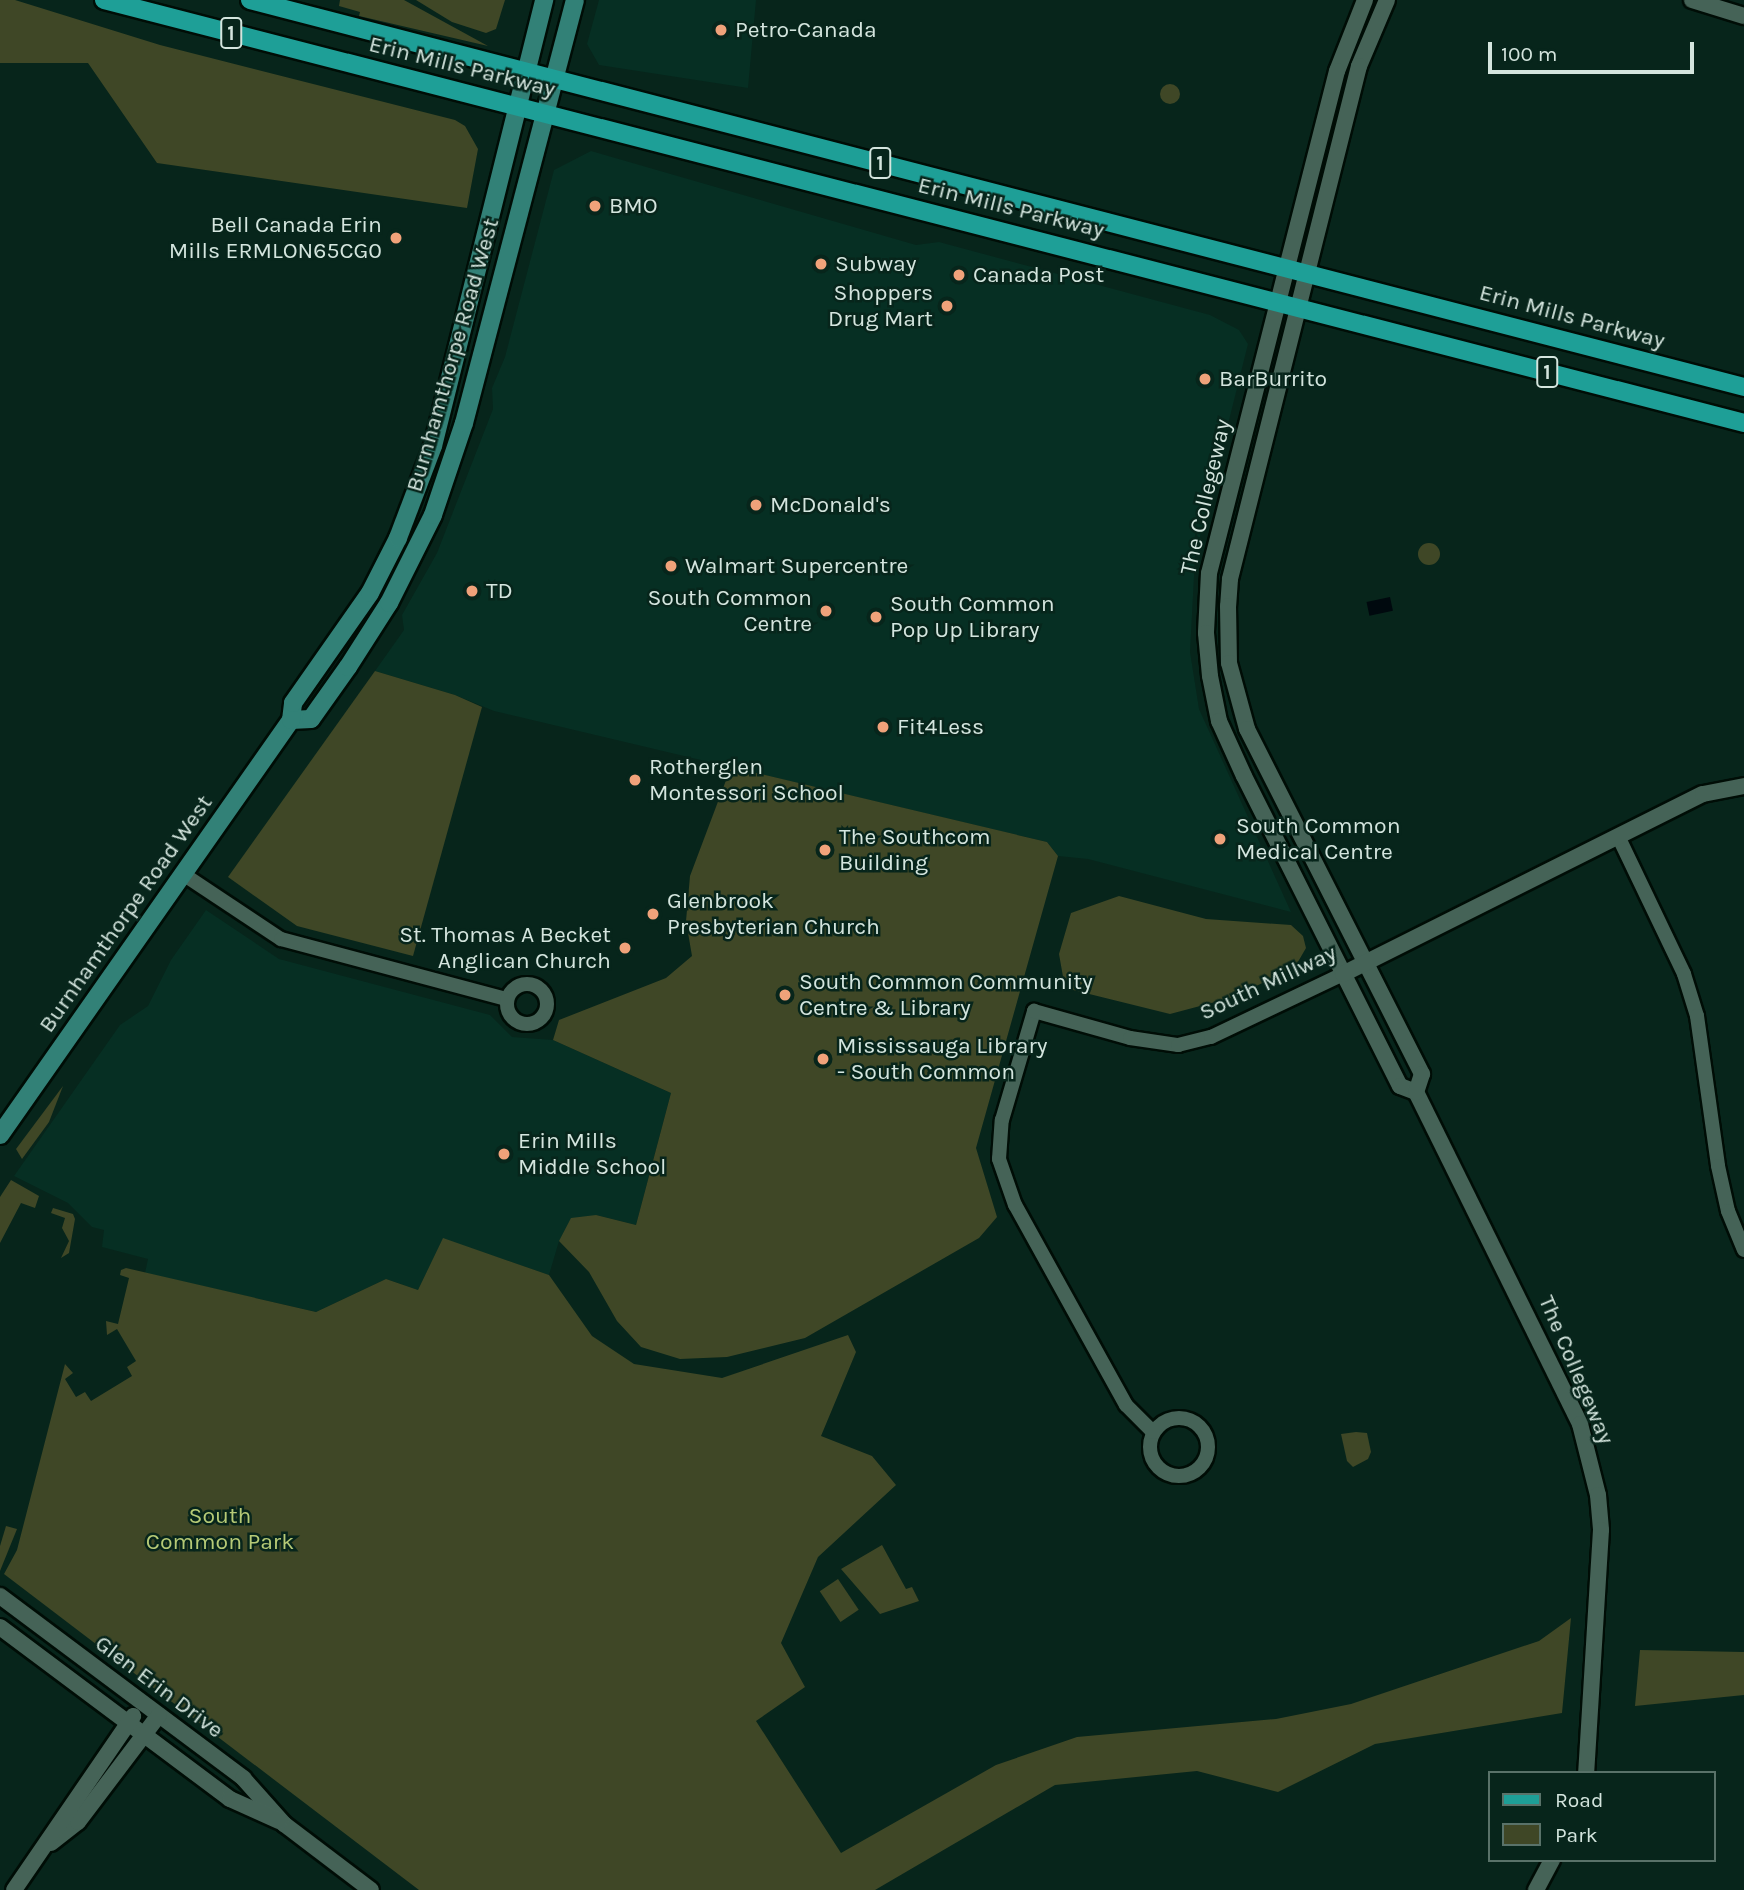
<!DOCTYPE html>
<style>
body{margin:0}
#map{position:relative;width:1744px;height:1890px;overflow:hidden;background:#07251b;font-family:Karla,sans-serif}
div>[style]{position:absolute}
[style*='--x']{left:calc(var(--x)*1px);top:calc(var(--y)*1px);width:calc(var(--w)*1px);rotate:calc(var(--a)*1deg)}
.built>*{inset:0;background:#062f23}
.green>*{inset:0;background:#3f4726;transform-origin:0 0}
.round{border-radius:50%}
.water>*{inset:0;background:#00090e;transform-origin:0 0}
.roads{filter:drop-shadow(2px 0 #000d06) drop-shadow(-2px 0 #000d06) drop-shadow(0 2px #000d06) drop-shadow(0 -2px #000d06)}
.minor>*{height:14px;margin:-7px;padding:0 7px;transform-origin:7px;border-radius:7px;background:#456357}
.minor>.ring{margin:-7px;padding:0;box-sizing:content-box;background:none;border:14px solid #456357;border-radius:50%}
.tertiary>*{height:16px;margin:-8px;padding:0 8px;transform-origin:8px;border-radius:8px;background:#456357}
.secondary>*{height:18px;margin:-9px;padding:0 9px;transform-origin:9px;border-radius:9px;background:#328177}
.primary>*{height:18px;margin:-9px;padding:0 9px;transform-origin:9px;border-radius:9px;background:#1e9f97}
.dots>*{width:19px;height:19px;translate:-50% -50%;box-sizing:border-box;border:4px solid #07251b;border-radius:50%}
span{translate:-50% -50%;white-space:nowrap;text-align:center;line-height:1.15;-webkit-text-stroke:5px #07251b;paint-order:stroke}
.shield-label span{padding:2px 5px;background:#07251b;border:2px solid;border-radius:5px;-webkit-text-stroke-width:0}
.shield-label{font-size:21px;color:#d4e5de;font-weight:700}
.poi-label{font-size:23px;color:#d4e5de}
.left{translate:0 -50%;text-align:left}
.right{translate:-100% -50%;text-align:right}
.street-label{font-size:23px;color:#d4e5de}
.park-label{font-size:23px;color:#b6ca76}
.legend{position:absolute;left:1488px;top:1771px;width:228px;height:91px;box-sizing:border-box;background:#07251b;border:2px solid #597269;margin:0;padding:9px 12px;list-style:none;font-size:21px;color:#d4e5de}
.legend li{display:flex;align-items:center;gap:14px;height:35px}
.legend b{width:35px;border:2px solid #597269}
.scale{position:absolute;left:1488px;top:42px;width:206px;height:32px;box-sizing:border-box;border:4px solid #d4e5de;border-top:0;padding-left:9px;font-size:21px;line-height:24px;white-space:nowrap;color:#d4e5de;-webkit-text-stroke:5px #07251b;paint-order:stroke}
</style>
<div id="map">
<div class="built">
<i style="clip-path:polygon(599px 0,756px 0,748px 88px,599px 65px,587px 44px)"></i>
<i style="clip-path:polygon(591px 151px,916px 245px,939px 242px,1210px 315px,1239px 330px,1248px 344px,1195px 557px,1190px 652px,1199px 709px,1291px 912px,1088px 859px,1058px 856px,1047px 842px,494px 711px,455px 695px,375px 671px,404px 630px,402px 615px,437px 553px,493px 409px,492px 388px,505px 357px,554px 170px)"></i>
<i style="clip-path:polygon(206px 910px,279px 959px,490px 1015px,512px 1037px,553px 1040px,671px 1093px,636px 1225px,596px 1215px,559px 1241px,549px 1275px,443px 1239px,418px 1290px,386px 1279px,316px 1312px,145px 1273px,148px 1259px,102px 1247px,104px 1230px,92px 1227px,68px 1203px,14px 1176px,120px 1025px,148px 1006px,171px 960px)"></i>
</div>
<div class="green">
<i style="clip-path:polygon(0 0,15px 0,160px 45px,455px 120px,465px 126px,478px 149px,467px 208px,157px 163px,88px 63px,0 63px)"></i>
<i style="clip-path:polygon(340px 0,404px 0,488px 46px,359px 16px,360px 12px,339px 6px)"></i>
<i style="clip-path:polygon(416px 0,505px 0,496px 29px,486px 33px,452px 22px)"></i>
<i class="round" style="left:1160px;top:84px;width:20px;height:20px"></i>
<i class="round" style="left:1418px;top:543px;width:22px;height:22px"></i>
<i style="clip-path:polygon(375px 671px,455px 695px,482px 707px,413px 956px,297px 926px,228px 877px)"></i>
<i style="clip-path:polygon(731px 767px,1047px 842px,1058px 856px,976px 1148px,997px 1217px,979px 1238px,805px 1338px,727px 1357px,680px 1359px,641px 1347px,617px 1321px,589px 1272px,559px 1241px,571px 1218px,596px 1215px,636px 1225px,671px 1093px,553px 1040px,559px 1020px,666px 978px,692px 956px,686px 921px,690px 876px)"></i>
<i style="clip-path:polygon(1119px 896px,1206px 919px,1291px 925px,1303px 936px,1306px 948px,1295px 967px,1234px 997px,1170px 1014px,1065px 988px,1059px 954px,1071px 913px)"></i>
<i style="clip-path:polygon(63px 1086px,49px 1122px,22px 1159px,16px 1149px)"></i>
<i style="clip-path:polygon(11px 1180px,39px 1196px,35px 1208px,21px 1203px,0 1243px,0 1197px)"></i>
<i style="clip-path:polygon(53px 1208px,73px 1214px,75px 1219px,69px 1253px,61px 1258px,69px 1241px,62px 1228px,65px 1218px,51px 1213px)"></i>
<i style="clip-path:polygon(443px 1238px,549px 1275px,592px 1336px,634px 1364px,722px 1378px,848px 1335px,856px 1352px,821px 1436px,872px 1456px,896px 1485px,818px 1557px,781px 1643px,805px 1687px,756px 1721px,841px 1853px,996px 1765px,1077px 1737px,1276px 1719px,1351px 1704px,1539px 1641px,1571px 1618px,1562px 1713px,1375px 1744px,1278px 1792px,1197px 1771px,1055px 1785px,875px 1890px,419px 1890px,4px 1574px,17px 1550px,65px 1364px,73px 1373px,65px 1379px,76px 1397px,85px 1392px,91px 1401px,132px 1376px,127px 1367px,136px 1361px,117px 1329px,107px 1335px,106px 1321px,118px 1324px,129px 1278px,120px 1275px,121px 1270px,126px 1268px,316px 1312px,386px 1279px,418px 1290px)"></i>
<i style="clip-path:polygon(1356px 1432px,1367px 1433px,1371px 1452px,1368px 1459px,1353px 1467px,1347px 1461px,1341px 1434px)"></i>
<i style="clip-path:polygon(6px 1526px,17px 1529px,0 1571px,0 1546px)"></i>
<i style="clip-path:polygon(882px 1545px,906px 1589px,912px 1587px,919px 1601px,880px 1614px,841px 1569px)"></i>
<i style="left:838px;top:1579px;width:37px;height:22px;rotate:56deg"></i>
<i style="clip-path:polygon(1640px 1650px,1744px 1652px,1744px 1695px,1635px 1706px)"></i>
</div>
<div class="water">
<i style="left:1390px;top:597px;width:14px;height:24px;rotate:78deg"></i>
</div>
<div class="roads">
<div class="minor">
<i style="--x:1618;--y:836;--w:153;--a:64.4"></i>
<i style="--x:1684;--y:974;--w:44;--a:72.8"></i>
<i style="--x:1697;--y:1016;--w:151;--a:82"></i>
<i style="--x:1718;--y:1166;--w:46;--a:77.5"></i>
<i style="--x:1728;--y:1211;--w:42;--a:67.7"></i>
<i style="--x:186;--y:876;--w:114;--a:33.6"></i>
<i style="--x:281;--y:939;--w:234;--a:14.9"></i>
<i class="ring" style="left:507px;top:984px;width:26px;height:26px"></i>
<i class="ring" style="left:1150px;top:1418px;width:44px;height:44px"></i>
<i style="--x:1153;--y:1432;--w:38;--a:-135"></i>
<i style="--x:1126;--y:1405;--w:229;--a:-119"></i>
<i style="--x:1015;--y:1205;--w:49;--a:-109.2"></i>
<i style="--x:999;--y:1159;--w:39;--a:-86"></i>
<i style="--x:1002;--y:1120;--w:114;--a:-73.6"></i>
<i style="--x:1034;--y:1011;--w:100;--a:15.7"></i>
<i style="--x:1130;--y:1038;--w:49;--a:8.3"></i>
<i style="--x:1178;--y:1045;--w:34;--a:-14"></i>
<i style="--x:1211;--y:1037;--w:146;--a:-25.5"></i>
</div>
<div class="tertiary">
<i style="--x:1365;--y:0;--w:76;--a:111.5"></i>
<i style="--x:1337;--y:71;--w:518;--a:104.3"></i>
<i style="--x:1209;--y:573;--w:60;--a:92.9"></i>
<i style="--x:1206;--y:633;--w:43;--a:84.7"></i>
<i style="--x:1210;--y:676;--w:46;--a:78.7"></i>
<i style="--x:1219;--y:721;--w:60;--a:65.6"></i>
<i style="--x:1244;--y:776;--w:347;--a:63.3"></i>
<i style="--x:1400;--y:1086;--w:17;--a:21"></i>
<i style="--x:1416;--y:1092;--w:370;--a:63.7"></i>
<i style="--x:1580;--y:1424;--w:73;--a:75.8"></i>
<i style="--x:1598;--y:1495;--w:35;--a:85"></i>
<i style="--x:1601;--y:1530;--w:243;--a:93.5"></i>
<i style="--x:1387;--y:0;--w:72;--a:113"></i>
<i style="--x:1359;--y:66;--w:529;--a:104.12"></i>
<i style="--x:1230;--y:579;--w:27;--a:94"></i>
<i style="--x:1228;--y:606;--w:57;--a:89"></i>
<i style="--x:1229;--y:663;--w:68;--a:74.7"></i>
<i style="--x:1247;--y:729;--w:387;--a:63.1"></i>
<i style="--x:1422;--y:1074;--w:19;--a:108"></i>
<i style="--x:1692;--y:0;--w:54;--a:17.1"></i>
<i style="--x:1343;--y:974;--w:402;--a:-26.6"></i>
<i style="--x:1703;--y:794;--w:42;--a:-11"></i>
<i style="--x:0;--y:1596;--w:304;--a:36.8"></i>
<i style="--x:243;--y:1778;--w:62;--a:48.3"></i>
<i style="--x:284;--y:1824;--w:109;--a:37.2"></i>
<i style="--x:0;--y:1627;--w:287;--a:36.8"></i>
<i style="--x:230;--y:1799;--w:54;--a:24.2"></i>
<i style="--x:51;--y:1843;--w:34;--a:-38"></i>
<i style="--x:78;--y:1822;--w:134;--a:-52.9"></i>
<i style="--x:14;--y:1890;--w:211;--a:-55.6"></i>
<i style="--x:1536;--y:1890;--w:34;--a:-62"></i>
</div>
<div class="secondary">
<i style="--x:291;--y:720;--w:20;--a:-3"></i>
<i style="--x:311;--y:719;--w:64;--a:-54.6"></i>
<i style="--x:348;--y:667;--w:76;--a:-57.4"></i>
<i style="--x:389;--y:603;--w:98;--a:-63.4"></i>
<i style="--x:433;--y:515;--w:97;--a:-71.4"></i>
<i style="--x:464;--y:423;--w:437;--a:-75.3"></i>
<i style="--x:0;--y:1135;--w:507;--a:-54.96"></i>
<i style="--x:291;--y:720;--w:17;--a:-83"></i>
<i style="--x:293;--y:703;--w:134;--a:-55"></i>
<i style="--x:370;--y:593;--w:62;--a:-63"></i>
<i style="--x:398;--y:538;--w:98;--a:-69.2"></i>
<i style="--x:433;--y:446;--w:460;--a:-76"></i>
</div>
<div class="primary">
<i style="--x:104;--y:0;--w:1694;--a:14.46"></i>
<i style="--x:250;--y:0;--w:1543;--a:14.52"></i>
</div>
</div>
<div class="dots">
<i style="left:721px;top:30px;background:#f0a27a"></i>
<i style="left:595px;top:206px;background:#f0a27a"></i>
<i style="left:396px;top:238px;background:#f0a27a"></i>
<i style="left:821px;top:264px;background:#f0a27a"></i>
<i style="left:959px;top:275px;background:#f0a27a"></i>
<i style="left:947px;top:306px;background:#f0a27a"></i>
<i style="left:1205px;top:379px;background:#f0a27a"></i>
<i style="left:756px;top:505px;background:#f0a27a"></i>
<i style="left:671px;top:566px;background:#f0a27a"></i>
<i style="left:472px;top:591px;background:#f0a27a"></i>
<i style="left:826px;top:611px;background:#f0a27a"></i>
<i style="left:876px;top:617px;background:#f0a27a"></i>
<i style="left:883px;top:727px;background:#f0a27a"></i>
<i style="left:635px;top:780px;background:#f0a27a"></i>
<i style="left:1220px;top:839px;background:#f0a27a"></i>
<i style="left:825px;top:850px;background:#f0a27a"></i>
<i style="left:653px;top:914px;background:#f0a27a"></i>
<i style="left:625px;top:948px;background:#f0a27a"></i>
<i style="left:785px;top:995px;background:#f0a27a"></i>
<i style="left:823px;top:1059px;background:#f0a27a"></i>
<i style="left:504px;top:1154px;background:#f0a27a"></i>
</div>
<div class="shield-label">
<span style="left:231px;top:33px">1</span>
<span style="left:880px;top:163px">1</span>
<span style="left:1547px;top:372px">1</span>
</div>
<div class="poi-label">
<span class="left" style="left:735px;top:30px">Petro-Canada</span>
<span class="left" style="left:609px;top:206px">BMO</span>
<span class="right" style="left:382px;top:238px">Bell Canada Erin<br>Mills ERMLON65CG0</span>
<span class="left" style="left:835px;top:264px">Subway</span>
<span class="left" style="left:973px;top:275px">Canada Post</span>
<span class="right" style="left:933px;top:306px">Shoppers<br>Drug Mart</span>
<span class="left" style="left:1219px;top:379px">BarBurrito</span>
<span class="left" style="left:770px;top:505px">McDonald's</span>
<span class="left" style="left:685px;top:566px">Walmart Supercentre</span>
<span class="left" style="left:486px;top:591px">TD</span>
<span class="right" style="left:812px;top:611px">South Common<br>Centre</span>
<span class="left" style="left:890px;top:617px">South Common<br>Pop Up Library</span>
<span class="left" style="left:897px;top:727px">Fit4Less</span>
<span class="left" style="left:649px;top:780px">Rotherglen<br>Montessori School</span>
<span class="left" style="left:1236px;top:839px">South Common<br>Medical Centre</span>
<span class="left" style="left:839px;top:850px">The Southcom<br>Building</span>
<span class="left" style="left:667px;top:914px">Glenbrook<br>Presbyterian Church</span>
<span class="right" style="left:611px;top:948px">St. Thomas A Becket<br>Anglican Church</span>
<span class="left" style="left:799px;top:995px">South Common Community<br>Centre &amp; Library</span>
<span class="left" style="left:837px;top:1059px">Mississauga Library<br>- South Common</span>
<span class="left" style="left:518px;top:1154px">Erin Mills<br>Middle School</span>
</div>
<div class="street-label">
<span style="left:462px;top:67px;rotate:14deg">Erin Mills Parkway</span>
<span style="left:1011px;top:208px;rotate:14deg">Erin Mills Parkway</span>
<span style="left:1572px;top:317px;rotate:15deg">Erin Mills Parkway</span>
<span style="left:453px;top:355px;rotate:-74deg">Burnhamthorpe Road West</span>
<span style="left:1206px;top:497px;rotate:-77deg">The Collegeway</span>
<span style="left:126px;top:914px;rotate:-55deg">Burnhamthorpe Road West</span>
<span style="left:1268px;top:983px;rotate:-25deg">South Millway</span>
<span style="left:1576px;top:1370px;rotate:67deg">The Collegeway</span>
<span style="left:159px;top:1687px;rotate:37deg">Glen Erin Drive</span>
</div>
<div class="park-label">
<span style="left:220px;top:1529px">South<br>Common Park</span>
</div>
<ul class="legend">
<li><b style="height:9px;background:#1e9f97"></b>Road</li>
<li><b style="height:19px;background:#3f4726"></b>Park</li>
</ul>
<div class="scale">100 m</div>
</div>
